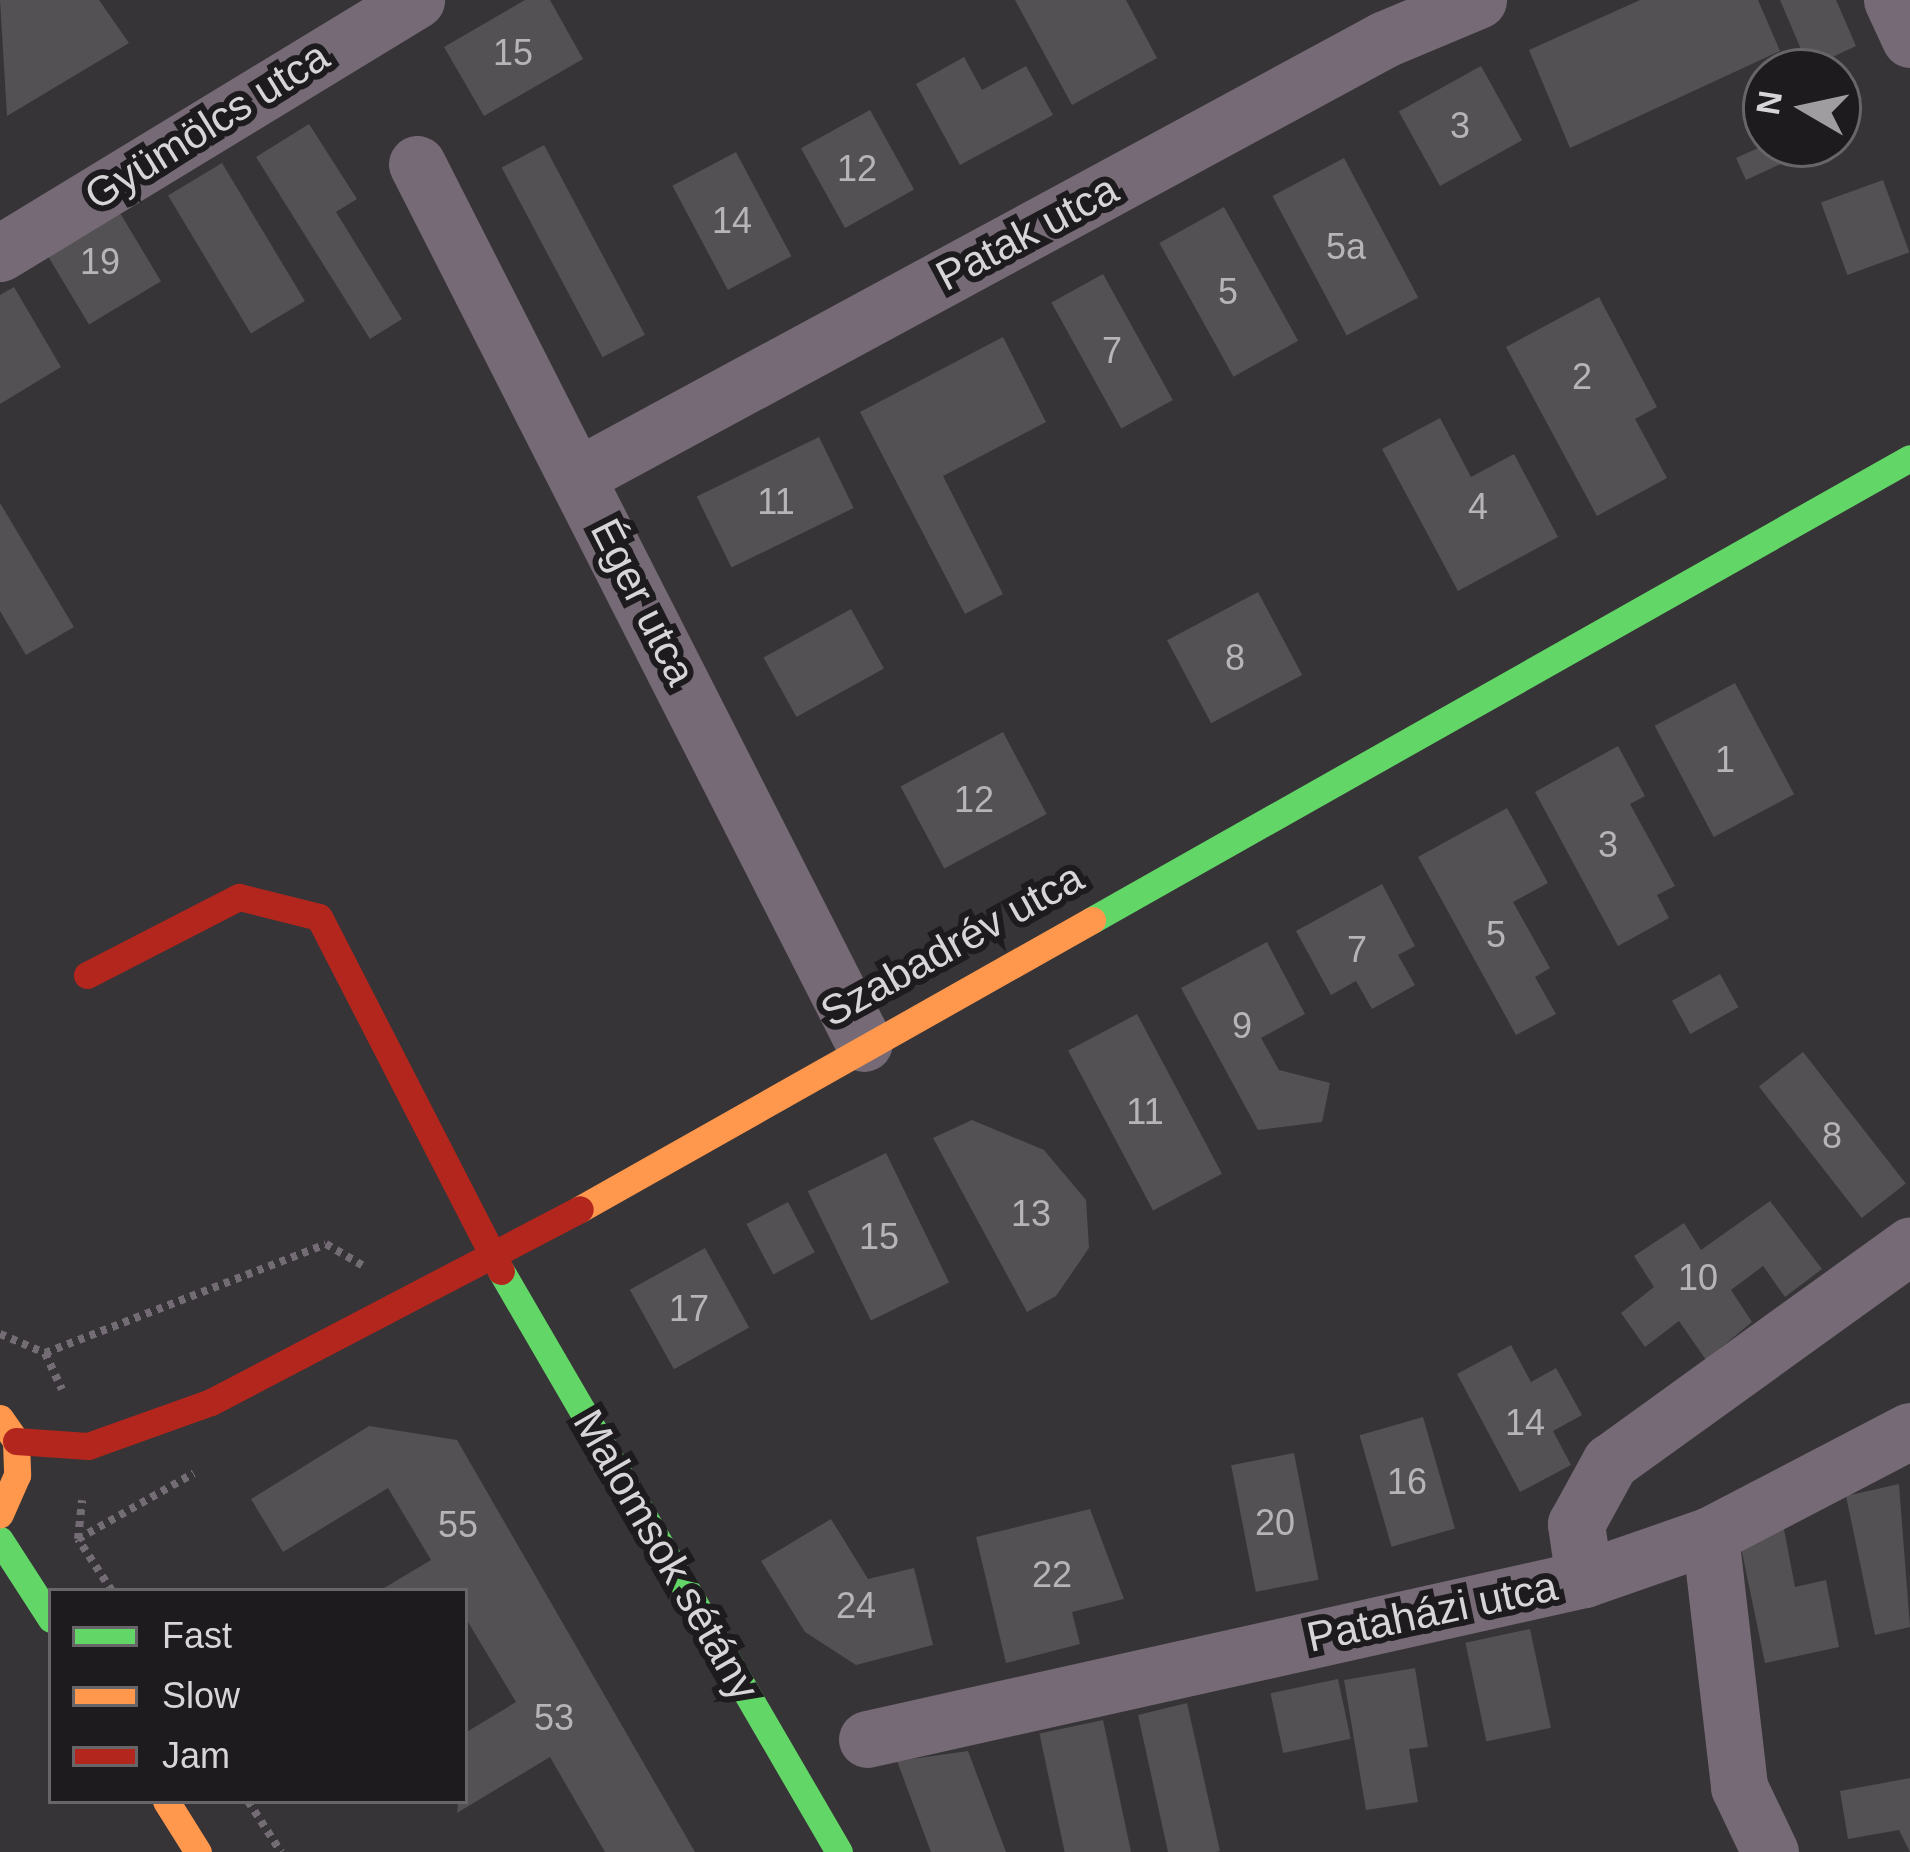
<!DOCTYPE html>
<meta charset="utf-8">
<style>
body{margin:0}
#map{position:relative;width:1910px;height:1852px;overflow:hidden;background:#363436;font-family:Helvetica,sans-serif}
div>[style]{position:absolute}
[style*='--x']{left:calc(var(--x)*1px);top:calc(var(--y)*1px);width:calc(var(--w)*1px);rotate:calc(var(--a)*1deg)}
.building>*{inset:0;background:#535153;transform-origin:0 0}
.path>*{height:8px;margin-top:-4px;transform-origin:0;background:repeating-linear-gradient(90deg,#746c74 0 6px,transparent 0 12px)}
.street>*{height:57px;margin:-28.5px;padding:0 28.5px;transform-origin:28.5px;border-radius:28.5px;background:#756a75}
.fast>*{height:27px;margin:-13.5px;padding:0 13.5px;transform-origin:13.5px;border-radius:13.5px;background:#63d668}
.slow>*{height:27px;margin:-13.5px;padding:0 13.5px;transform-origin:13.5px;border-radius:13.5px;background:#ff974d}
.jam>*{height:27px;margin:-13.5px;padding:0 13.5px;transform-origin:13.5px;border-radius:13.5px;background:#b3261e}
span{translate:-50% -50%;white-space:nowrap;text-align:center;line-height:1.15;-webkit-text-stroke:12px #1d1b1d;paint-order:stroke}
.number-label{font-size:36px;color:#b7b4b7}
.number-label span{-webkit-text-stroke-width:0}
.street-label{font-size:42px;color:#d8d5d8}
.legend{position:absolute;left:48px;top:1588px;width:420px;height:216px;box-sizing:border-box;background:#1d1b1d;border:3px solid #686568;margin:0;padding:15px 21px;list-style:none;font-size:36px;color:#d8d5d8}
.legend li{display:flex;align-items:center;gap:24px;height:60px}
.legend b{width:60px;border:3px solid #686568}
.north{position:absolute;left:1742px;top:48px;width:120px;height:120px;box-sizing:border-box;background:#1d1b1d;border:3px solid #686568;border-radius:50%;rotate:279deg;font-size:33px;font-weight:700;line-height:48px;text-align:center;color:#d8d5d8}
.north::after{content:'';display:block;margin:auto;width:42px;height:54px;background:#9f9d9f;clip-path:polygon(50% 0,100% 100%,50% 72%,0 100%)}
</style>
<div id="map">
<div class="building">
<i style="clip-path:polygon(0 0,99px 0,129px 43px,7px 116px)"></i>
<i style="clip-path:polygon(525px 0,550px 0,583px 59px,484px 116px,444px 47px)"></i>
<i style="clip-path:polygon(1015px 0,1126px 0,1157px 58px,1072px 105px)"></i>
<i style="clip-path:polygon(1640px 0,1758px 0,1780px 51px,1570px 148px,1529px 50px)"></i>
<i style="clip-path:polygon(1780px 0,1836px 0,1856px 46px,1809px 68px)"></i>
<i style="clip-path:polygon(964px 57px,982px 90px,1026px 66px,1053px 115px,960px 165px,916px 84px)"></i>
<i style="left:1481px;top:66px;width:85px;height:94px;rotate:61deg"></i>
<i style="left:870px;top:110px;width:91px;height:79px;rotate:61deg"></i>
<i style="clip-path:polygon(309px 124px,357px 199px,336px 212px,402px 319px,370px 339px,256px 157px)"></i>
<i style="clip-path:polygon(1767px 144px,1813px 144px,1815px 148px,1746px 180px,1736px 158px)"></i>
<i style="left:544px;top:145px;width:215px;height:48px;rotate:62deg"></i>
<i style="left:736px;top:152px;width:118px;height:72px;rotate:62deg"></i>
<i style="left:1344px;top:158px;width:158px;height:81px;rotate:62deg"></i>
<i style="left:222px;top:163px;width:161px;height:63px;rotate:59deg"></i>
<i style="left:1883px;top:180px;width:77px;height:66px;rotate:70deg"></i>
<i style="left:111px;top:198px;width:97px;height:84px;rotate:59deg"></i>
<i style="left:1224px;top:207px;width:153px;height:74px;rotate:61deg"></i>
<i style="left:1103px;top:274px;width:144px;height:59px;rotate:61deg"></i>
<i style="clip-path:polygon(14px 287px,61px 367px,0 404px,0 295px)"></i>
<i style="clip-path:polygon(1599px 297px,1657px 407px,1635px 419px,1667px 478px,1597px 516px,1506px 347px)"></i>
<i style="clip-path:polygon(1003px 337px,1046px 422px,943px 476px,1003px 594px,965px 614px,860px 412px)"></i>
<i style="clip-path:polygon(1440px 418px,1471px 477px,1514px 454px,1558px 537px,1458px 591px,1382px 449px)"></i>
<i style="left:819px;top:437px;width:79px;height:136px;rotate:64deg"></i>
<i style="clip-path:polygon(0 503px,74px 627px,26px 655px,0 611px)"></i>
<i style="left:1258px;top:592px;width:94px;height:103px;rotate:62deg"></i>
<i style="left:851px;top:609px;width:68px;height:100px;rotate:61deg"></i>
<i style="left:1735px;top:683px;width:126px;height:91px;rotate:62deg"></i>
<i style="left:1003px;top:732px;width:93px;height:116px;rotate:62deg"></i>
<i style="clip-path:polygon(1618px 746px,1645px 796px,1630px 804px,1675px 886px,1657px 895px,1669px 918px,1618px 946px,1535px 792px)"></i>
<i style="clip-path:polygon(1507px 808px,1548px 883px,1513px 902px,1550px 968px,1535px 977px,1556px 1014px,1516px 1035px,1418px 857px)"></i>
<i style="clip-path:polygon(1382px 884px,1415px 946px,1398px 955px,1415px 985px,1372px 1009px,1356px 981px,1331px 995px,1296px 931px)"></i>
<i style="clip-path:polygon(1267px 942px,1305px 1014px,1261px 1038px,1279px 1070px,1330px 1083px,1322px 1122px,1258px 1130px,1181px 988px)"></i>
<i style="left:1720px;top:974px;width:38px;height:55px;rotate:61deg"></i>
<i style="left:1137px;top:1014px;width:181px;height:78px;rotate:62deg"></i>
<i style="left:1803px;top:1052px;width:167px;height:56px;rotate:52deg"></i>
<i style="clip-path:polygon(972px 1120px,1044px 1150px,1086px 1200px,1089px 1248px,1056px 1296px,1027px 1312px,933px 1138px)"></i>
<i style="left:886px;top:1153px;width:144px;height:87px;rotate:64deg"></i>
<i style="clip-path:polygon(1770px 1201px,1822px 1269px,1785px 1297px,1763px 1266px,1731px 1290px,1752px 1322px,1706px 1360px,1679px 1321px,1645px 1347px,1621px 1313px,1654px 1287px,1634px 1256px,1684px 1223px,1701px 1250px)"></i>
<i style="left:788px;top:1202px;width:57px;height:47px;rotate:62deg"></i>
<i style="left:705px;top:1248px;width:91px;height:86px;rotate:61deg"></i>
<i style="clip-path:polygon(1511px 1345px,1531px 1382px,1556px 1368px,1582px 1415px,1553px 1431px,1571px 1465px,1520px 1492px,1457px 1374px)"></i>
<i style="left:1423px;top:1417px;width:116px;height:66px;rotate:74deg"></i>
<i style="clip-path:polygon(369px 1426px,457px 1440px,695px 1852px,605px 1852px,550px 1757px,457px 1813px,465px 1733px,516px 1702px,465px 1617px,465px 1591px,379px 1591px,431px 1560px,388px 1488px,283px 1552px,251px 1499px)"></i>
<i style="left:1294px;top:1453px;width:129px;height:64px;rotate:79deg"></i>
<i style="clip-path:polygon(1899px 1484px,1910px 1627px,1875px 1635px,1846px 1496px)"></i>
<i style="clip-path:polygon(1090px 1509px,1124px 1599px,1072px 1612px,1080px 1644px,1006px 1663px,976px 1537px)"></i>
<i style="clip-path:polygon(831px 1519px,868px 1579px,914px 1568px,933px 1645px,856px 1665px,805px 1632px,761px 1561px)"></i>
<i style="clip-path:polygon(1783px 1524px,1795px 1587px,1826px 1580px,1839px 1647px,1765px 1663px,1738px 1533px)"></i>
<i style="left:1530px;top:1629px;width:101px;height:66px;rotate:78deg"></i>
<i style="clip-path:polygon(1415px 1668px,1428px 1747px,1409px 1749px,1418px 1802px,1366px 1810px,1344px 1680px)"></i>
<i style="left:1338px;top:1679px;width:61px;height:69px;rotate:78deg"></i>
<i style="clip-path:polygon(1187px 1703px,1220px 1851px,1216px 1852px,1168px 1852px,1138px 1715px)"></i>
<i style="left:1103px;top:1720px;width:135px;height:65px;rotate:78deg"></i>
<i style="clip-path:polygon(968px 1751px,1006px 1852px,931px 1852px,897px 1761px)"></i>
<i style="clip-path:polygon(1910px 1778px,1910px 1852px,1899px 1830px,1848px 1839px,1840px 1791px)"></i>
</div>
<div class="path">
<i style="--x:0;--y:1334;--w:49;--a:22.9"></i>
<i style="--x:45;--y:1353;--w:40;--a:65"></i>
<i style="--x:45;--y:1353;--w:301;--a:-21.2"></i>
<i style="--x:326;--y:1244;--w:42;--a:30.3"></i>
<i style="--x:78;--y:1539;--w:39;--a:-84"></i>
<i style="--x:112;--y:1591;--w:62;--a:-123.2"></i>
<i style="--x:78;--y:1539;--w:133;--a:-29.6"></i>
<i style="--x:248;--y:1801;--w:61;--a:57.1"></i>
</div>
<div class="street">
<i style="--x:1892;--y:0;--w:43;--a:65.2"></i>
<i style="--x:417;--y:164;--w:986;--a:63.05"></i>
<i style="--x:0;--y:253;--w:487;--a:-31.3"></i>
<i style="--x:579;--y:475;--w:916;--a:-28.41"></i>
<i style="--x:1385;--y:39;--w:101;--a:-22.8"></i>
<i style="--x:1710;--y:1535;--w:254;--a:83.4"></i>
<i style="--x:1739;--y:1787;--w:72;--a:64.5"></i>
<i style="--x:1584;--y:1579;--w:56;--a:-98.3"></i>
<i style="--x:1576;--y:1524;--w:71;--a:-61.3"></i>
<i style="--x:1610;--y:1462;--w:370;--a:-35.8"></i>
<i style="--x:867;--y:1739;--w:735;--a:-12.58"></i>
<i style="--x:1584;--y:1579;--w:133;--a:-19.2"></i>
<i style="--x:1710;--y:1535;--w:225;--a:-27.5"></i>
</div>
<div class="fast">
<i style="--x:1092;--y:920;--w:939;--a:-29.46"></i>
<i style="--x:501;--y:1271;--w:672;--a:59.81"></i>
<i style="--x:0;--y:1540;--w:94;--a:57.2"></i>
</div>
<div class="slow">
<i style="--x:580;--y:1209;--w:588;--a:-29.44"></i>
<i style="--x:0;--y:1418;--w:28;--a:55"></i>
<i style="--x:16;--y:1441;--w:34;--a:88"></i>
<i style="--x:17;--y:1475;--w:43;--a:113.6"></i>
<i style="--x:166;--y:1801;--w:60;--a:57.9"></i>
</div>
<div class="jam">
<i style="--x:87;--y:975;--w:171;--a:-27.2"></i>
<i style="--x:239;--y:897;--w:82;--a:14"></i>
<i style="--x:319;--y:917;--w:398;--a:62.8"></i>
<i style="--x:16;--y:1441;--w:72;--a:4"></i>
<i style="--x:88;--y:1446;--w:131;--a:-19.7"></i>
<i style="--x:211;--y:1402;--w:416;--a:-27.6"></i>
</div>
<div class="number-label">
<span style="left:513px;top:53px">15</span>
<span style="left:1460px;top:126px">3</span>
<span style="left:857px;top:169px">12</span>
<span style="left:732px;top:221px">14</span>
<span style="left:1346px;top:247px">5a</span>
<span style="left:100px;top:262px">19</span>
<span style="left:1228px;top:292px">5</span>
<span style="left:1112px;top:351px">7</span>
<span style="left:1582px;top:377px">2</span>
<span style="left:776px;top:502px">11</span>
<span style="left:1478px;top:507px">4</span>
<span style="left:1235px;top:658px">8</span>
<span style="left:1725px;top:760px">1</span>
<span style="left:974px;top:800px">12</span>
<span style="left:1608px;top:845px">3</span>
<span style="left:1496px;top:935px">5</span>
<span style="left:1357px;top:950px">7</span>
<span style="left:1242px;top:1026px">9</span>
<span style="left:1145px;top:1112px">11</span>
<span style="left:1832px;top:1136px">8</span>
<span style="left:1031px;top:1214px">13</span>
<span style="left:879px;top:1237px">15</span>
<span style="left:1698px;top:1278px">10</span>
<span style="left:689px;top:1309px">17</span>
<span style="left:1525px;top:1423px">14</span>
<span style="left:1407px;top:1482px">16</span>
<span style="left:1275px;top:1523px">20</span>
<span style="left:458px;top:1525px">55</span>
<span style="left:1052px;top:1575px">22</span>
<span style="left:856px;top:1606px">24</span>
<span style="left:554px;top:1718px">53</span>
</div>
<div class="street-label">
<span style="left:207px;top:126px;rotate:-32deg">Gyümölcs utca</span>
<span style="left:1027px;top:233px;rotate:-28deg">Patak utca</span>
<span style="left:643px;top:602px;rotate:63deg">Éger utca</span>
<span style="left:952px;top:945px;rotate:-29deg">Szabadrév utca</span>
<span style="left:666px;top:1555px;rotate:60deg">Malomsok sétány</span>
<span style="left:1432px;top:1612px;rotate:-12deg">Pataházi utca</span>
</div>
<ul class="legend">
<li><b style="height:15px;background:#63d668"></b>Fast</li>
<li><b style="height:15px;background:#ff974d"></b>Slow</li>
<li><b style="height:15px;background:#b3261e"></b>Jam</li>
</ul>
<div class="north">N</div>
</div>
